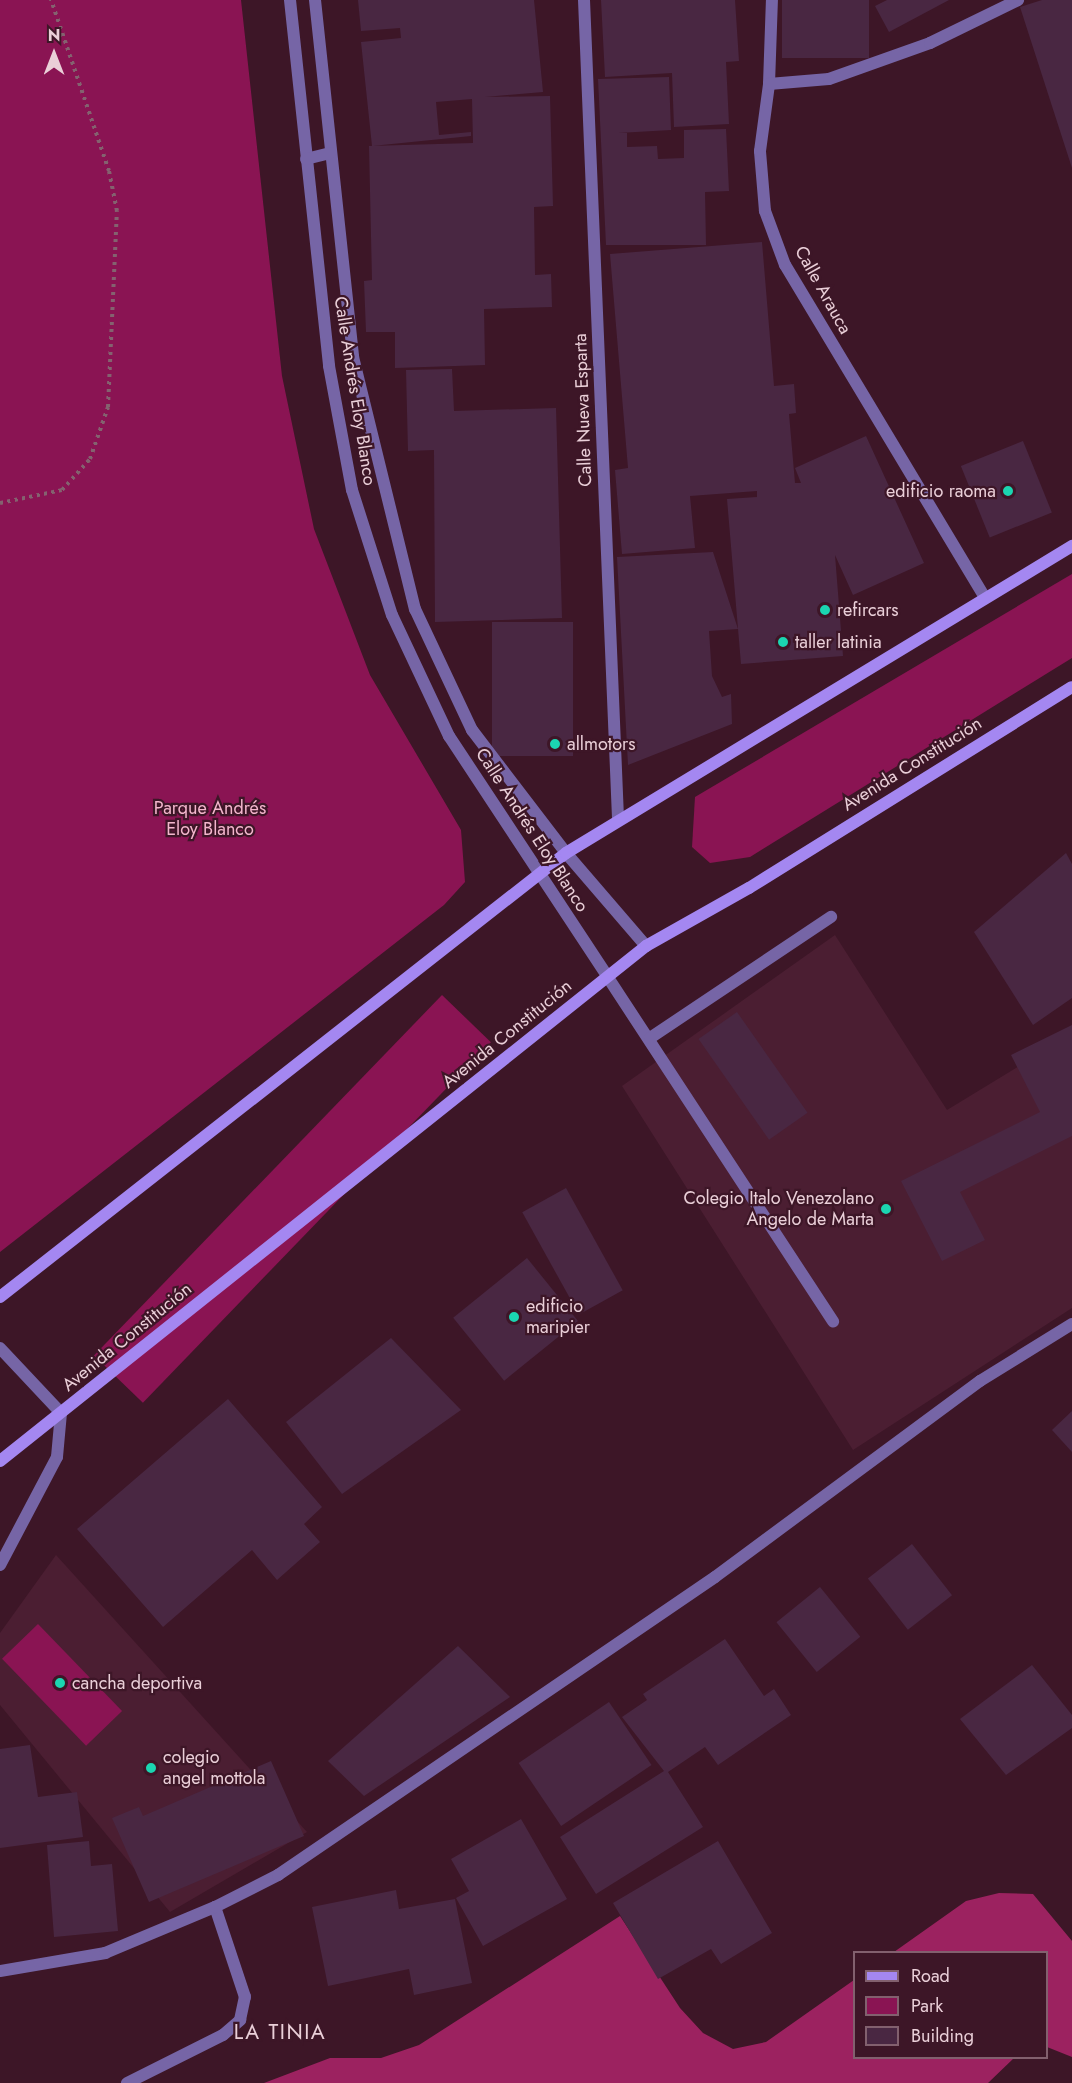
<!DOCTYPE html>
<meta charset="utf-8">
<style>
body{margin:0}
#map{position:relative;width:1072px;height:2083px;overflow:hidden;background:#3d1627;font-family:Jost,sans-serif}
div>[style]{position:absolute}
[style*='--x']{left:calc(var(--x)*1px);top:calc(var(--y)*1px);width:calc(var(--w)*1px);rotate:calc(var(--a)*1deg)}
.built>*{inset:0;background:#4b1e32}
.green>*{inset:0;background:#8a1453;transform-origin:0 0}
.forest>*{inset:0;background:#9c2260}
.building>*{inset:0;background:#492742;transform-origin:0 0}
.path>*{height:4px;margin-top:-2px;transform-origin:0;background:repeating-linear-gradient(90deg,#84626f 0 3px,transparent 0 7.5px)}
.lane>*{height:12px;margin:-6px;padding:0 6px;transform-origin:6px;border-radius:6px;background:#7665a6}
.street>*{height:12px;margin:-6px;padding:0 6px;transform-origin:6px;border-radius:6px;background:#7665a6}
.secondary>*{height:12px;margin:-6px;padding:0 6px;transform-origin:6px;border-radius:6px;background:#a487f1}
.dots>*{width:16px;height:16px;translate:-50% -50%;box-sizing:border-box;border:3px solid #3d1627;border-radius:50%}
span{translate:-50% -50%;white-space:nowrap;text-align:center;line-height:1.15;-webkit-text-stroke:4.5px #3d1627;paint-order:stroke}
.street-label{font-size:18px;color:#eacfd8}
.poi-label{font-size:18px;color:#eacfd8}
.right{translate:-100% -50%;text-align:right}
.left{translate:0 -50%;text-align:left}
.park-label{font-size:18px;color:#f4b6cd}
.quarter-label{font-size:21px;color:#eacfd8;letter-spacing:1.5px}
.legend{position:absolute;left:853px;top:1951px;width:195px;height:108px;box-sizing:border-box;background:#3d1627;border:2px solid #82606e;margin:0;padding:8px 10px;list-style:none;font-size:18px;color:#eacfd8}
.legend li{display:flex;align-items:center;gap:12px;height:30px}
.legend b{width:30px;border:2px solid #82606e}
.north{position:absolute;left:24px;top:24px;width:60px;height:60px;-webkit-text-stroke:4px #3d1627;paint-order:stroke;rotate:0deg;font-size:16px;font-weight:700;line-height:24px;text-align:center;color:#eacfd8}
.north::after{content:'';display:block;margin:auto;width:21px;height:27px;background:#eacfd8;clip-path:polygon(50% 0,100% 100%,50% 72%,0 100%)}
</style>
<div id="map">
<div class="built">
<i style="clip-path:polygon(835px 935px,947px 1110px,1072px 1034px,1072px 1308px,853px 1450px,622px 1086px)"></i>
<i style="clip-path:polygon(56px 1555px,307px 1832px,170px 1912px,0 1705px,0 1633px)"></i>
</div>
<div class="green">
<i style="clip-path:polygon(0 0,241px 0,282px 376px,314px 529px,370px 675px,461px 830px,465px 882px,444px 905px,0 1252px)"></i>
<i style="clip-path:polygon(1072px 574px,1072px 658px,750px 857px,710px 863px,692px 847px,695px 797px)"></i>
<i style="left:442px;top:995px;width:68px;height:501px;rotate:44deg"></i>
<i style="left:38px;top:1624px;width:121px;height:50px;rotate:46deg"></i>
</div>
<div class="forest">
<i style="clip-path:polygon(999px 1893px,1033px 1894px,1072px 1941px,1072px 2057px,1047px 2047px,1046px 1952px,894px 1952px,966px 1901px)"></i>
<i style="clip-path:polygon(620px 1916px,680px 2008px,703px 2033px,733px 2049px,766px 2042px,854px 1980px,854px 2058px,1014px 2058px,988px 2083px,264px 2083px,330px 2058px,381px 2058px,419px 2045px)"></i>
</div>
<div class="building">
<i style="clip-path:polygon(358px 0,534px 0,543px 92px,485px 97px,550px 96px,553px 206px,534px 207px,535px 275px,551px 274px,552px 307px,484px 309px,485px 365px,395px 368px,395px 332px,366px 332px,364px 281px,372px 280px,369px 146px,473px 143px,472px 99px,436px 102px,439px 135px,471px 132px,471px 136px,372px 146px,361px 42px,401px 38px,400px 28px,361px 31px)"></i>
<i style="clip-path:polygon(601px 0,735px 0,739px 61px,726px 62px,729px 124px,674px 127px,672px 73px,605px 77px)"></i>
<i style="left:782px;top:0;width:87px;height:58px"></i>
<i style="clip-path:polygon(887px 0,949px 0,889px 32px,875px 6px)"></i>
<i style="clip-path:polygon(1042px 0,1072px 0,1072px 168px,1020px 7px)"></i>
<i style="clip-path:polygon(669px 77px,671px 130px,618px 133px,627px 133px,627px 147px,657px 146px,658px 159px,684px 158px,684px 130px,726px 129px,729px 191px,705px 192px,706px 245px,606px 245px,598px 79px)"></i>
<i style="clip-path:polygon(762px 242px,774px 386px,794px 384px,796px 413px,789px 414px,795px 483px,801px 483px,795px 468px,866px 436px,924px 563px,853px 595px,835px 555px,843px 656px,741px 664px,727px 499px,757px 497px,757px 491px,690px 496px,695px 548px,622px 554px,615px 470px,628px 468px,610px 254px)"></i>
<i style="clip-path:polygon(452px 369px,454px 411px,556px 408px,562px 618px,435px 622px,434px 450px,408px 451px,406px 370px)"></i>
<i style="left:1023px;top:441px;width:77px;height:67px;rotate:68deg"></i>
<i style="clip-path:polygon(713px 552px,738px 629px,709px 631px,712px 676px,722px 697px,731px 694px,732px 724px,628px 765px,617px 557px)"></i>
<i style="left:573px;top:622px;width:134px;height:81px;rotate:90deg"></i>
<i style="clip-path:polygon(1066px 853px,1072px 864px,1072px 998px,1033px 1025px,974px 932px)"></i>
<i style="left:737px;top:1012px;width:123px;height:47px;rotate:55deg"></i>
<i style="clip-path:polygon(1072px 1025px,1072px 1136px,960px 1192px,985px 1240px,942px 1261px,901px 1181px,1040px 1112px,1011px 1055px)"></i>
<i style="left:566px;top:1188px;width:117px;height:50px;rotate:61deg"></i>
<i style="left:527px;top:1258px;width:81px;height:95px;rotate:51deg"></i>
<i style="clip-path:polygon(391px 1338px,461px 1410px,342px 1494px,286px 1422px)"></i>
<i style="clip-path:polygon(228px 1399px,322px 1507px,304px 1524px,320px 1542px,277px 1580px,252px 1550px,163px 1627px,77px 1529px)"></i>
<i style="clip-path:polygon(1072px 1411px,1072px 1452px,1052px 1430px)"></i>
<i style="left:912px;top:1544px;width:65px;height:56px;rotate:52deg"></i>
<i style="left:820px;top:1587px;width:64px;height:56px;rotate:51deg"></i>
<i style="clip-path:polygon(725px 1639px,764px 1696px,774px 1689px,791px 1715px,718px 1765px,705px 1747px,668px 1772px,703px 1827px,596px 1894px,560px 1837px,664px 1771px,622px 1717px,647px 1700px,643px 1694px)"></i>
<i style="clip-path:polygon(458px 1646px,510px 1697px,364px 1796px,328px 1761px)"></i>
<i style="clip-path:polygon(1032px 1665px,1072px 1715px,1072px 1728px,1006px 1775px,960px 1719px)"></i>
<i style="left:609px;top:1702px;width:76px;height:109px;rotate:56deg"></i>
<i style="clip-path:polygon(30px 1745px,38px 1797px,77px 1792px,83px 1837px,0 1848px,0 1749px)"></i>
<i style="clip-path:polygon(271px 1761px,304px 1836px,149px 1902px,112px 1818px,139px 1807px,143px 1816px)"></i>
<i style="clip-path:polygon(521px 1819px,567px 1899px,483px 1946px,456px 1898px,469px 1891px,451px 1859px)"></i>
<i style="clip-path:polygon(89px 1841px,91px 1866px,112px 1864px,118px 1931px,54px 1937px,47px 1845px)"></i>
<i style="clip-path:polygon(718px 1841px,772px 1933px,721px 1964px,711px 1949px,658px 1979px,613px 1903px)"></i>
<i style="clip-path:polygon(396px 1890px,399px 1909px,455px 1899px,472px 1983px,414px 1995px,409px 1969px,328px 1986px,312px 1907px)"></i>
</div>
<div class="path">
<i style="--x:0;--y:503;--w:63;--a:-11.8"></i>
<i style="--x:62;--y:490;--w:42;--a:-47.9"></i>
<i style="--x:90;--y:459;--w:55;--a:-70.9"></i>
<i style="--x:108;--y:407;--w:196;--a:-87.4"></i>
<i style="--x:117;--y:211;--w:41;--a:-101.3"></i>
<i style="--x:109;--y:171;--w:181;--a:-108.7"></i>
</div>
<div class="lane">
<i style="--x:607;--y:976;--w:413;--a:56.8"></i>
<i style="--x:650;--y:1038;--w:218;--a:-33.8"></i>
<i style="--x:127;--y:2083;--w:107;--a:-26.6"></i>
<i style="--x:223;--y:2035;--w:23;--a:-41"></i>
<i style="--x:240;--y:2020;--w:24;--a:-78"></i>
<i style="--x:245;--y:1997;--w:95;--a:-108.4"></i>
</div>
<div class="street">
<i style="--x:290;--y:0;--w:368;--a:83.9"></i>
<i style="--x:329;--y:366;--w:126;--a:79.5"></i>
<i style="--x:352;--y:490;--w:131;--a:72.3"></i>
<i style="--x:392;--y:615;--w:134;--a:64.8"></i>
<i style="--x:449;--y:736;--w:287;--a:56.6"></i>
<i style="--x:315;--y:0;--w:359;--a:83.9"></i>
<i style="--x:353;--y:357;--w:260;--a:76.2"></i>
<i style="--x:415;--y:609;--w:134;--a:64.8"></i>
<i style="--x:472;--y:730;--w:155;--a:52.6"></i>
<i style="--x:566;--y:853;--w:123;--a:49.3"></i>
<i style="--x:584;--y:0;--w:820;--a:87.62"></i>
<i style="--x:769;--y:84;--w:84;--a:-88"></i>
<i style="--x:306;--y:159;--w:25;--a:-14"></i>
<i style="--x:984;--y:596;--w:386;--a:-121"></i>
<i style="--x:785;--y:265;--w:58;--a:-110.3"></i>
<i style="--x:765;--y:211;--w:60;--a:-94.8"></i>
<i style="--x:760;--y:151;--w:68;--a:-82.3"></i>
<i style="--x:769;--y:84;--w:60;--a:-4.8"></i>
<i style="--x:829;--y:79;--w:107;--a:-19.6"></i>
<i style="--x:930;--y:43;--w:98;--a:-26"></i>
<i style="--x:0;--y:1348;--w:89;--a:46.8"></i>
<i style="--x:61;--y:1413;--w:44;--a:95.2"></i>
<i style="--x:57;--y:1457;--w:122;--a:117.8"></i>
<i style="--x:0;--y:1971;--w:107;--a:-9.7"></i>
<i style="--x:105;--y:1953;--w:119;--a:-22.7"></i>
<i style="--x:215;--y:1907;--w:71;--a:-26.9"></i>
<i style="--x:278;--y:1875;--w:529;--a:-34.29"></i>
<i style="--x:715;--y:1577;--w:330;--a:-36.5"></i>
<i style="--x:980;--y:1381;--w:108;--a:-31.8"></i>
</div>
<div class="secondary">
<i style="--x:0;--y:1297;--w:719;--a:-38.11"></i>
<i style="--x:566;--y:853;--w:592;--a:-31.25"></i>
<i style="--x:0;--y:1461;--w:826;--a:-38.56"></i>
<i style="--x:646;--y:946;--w:118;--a:-29.4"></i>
<i style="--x:749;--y:888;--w:380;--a:-31.9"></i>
</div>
<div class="dots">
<i style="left:1008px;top:491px;background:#1bd5b1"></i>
<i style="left:825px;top:610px;background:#1bd5b1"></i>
<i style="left:783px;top:642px;background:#1bd5b1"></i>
<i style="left:555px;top:744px;background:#1bd5b1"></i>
<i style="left:886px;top:1209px;background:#1bd5b1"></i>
<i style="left:514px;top:1317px;background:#1bd5b1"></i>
<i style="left:60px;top:1683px;background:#1bd5b1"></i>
<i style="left:151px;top:1768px;background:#1bd5b1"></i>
</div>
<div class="street-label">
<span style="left:823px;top:290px;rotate:61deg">Calle Arauca</span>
<span style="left:355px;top:391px;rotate:81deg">Calle Andrés Eloy Blanco</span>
<span style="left:583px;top:410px;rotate:-92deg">Calle Nueva Esparta</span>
<span style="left:912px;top:764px;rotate:-32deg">Avenida Constitución</span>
<span style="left:532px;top:830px;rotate:57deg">Calle Andrés Eloy Blanco</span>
<span style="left:507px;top:1034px;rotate:-39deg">Avenida Constitución</span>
<span style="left:127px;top:1337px;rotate:-39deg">Avenida Constitución</span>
</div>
<div class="poi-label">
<span class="right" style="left:996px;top:491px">edificio raoma</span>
<span class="left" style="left:837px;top:610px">refircars</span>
<span class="left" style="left:795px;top:642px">taller latinia</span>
<span class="left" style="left:567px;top:744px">allmotors</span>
<span class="right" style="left:874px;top:1209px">Colegio Italo Venezolano<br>Angelo de Marta</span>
<span class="left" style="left:526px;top:1317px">edificio<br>maripier</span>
<span class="left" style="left:72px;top:1683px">cancha deportiva</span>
<span class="left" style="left:163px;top:1768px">colegio<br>angel mottola</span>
</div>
<div class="park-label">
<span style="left:210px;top:819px">Parque Andrés<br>Eloy Blanco</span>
</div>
<div class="quarter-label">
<span style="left:280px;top:2032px">LA TINIA</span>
</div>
<ul class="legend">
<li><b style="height:8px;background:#a487f1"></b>Road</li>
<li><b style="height:16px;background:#8a1453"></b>Park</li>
<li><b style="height:16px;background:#492742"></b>Building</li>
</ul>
<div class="north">N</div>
</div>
